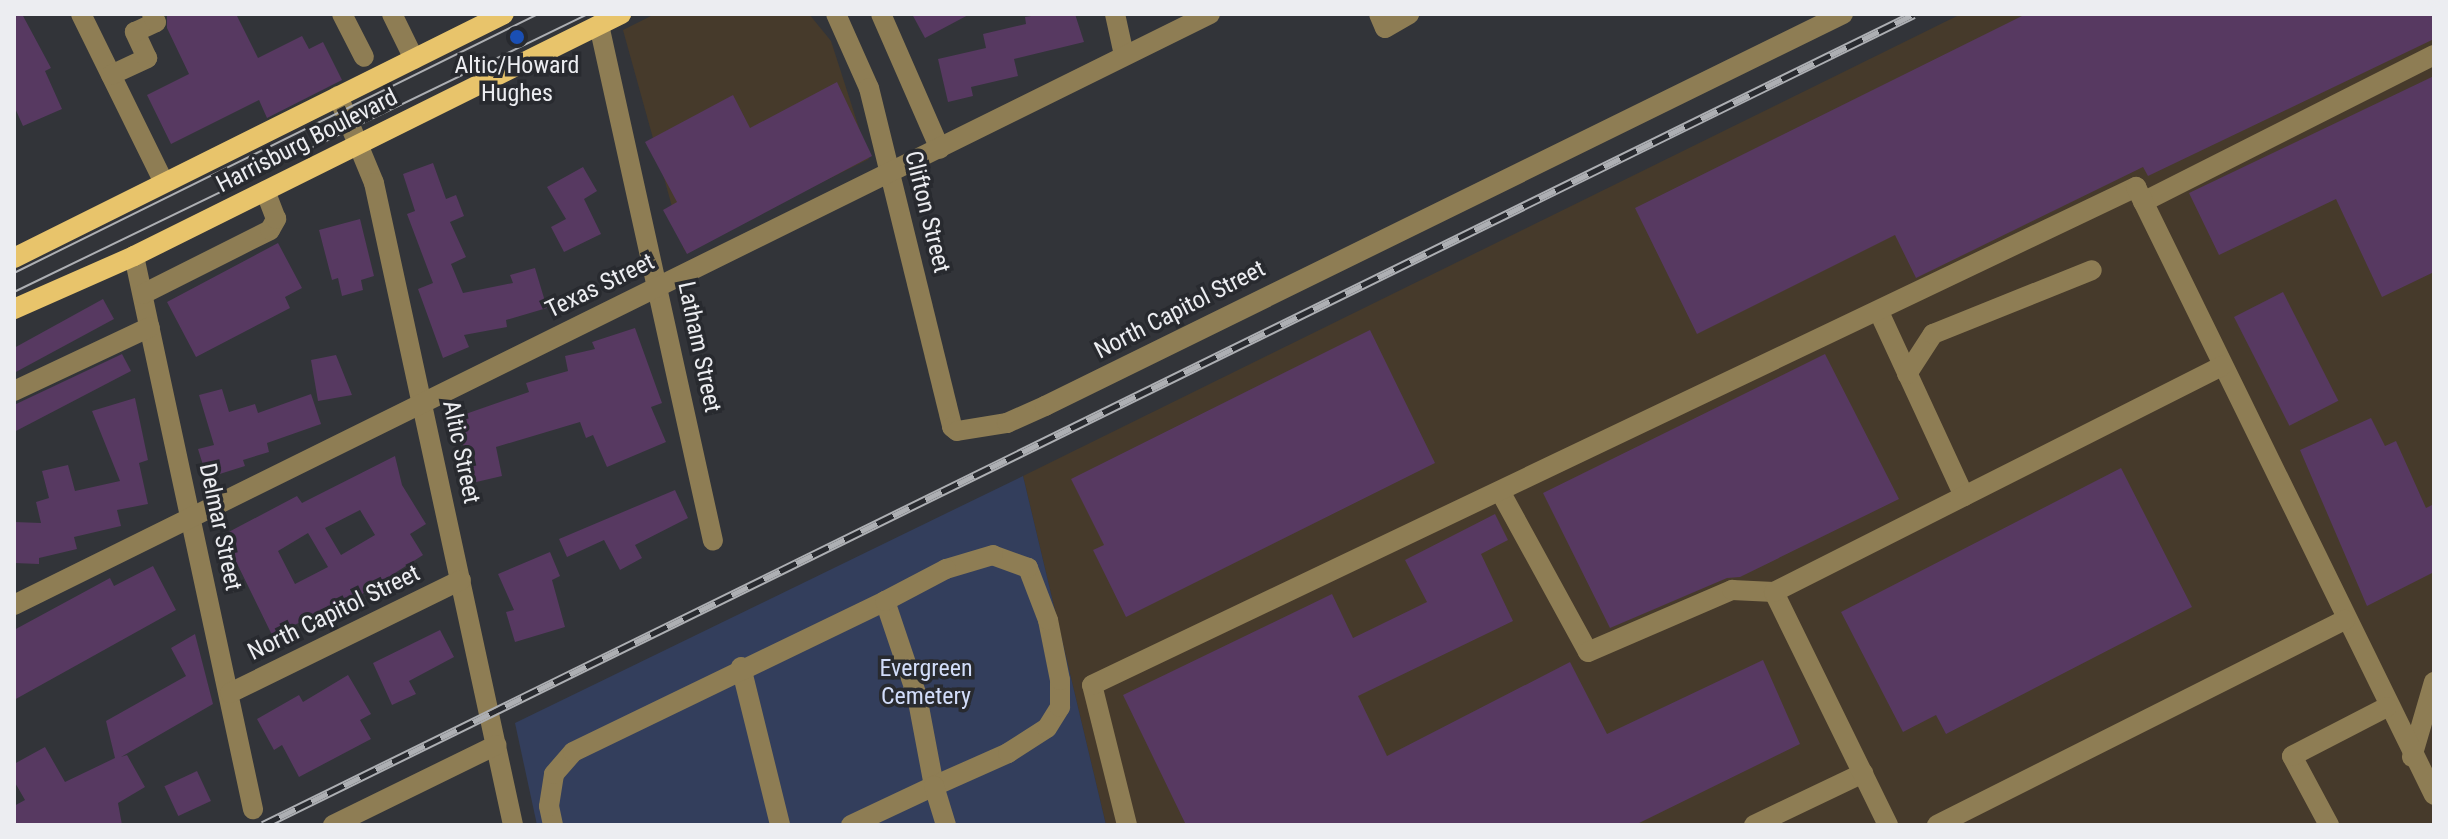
<!DOCTYPE html>
<style>
body{margin:0}
#map{position:relative;width:2448px;height:839px;overflow:hidden;background:#323439;font-family:"Roboto Condensed",sans-serif}
div>[style]{position:absolute}
[style*='--x']{left:calc(var(--x)*1px);top:calc(var(--y)*1px);width:calc(var(--w)*1px);rotate:calc(var(--a)*1deg)}
.industrial>*{inset:0;background:#463a2b}
.green>*{inset:0;background:#333e5c}
.building>*{inset:0;background:#573961;transform-origin:0 0}
.minor>*{height:20px;margin:-10px;padding:0 10px;transform-origin:10px;border-radius:10px;background:#8e7d54}
.major>*{height:20px;margin:-10px;padding:0 10px;transform-origin:10px;border-radius:10px;background:#e8c46b}
.tram>*{height:2px;margin:-1px;padding:0 1px;transform-origin:1px;border-radius:1px;background:#adafb3}
.rail>*{height:9px;margin-top:-4.5px;transform-origin:0;background:repeating-linear-gradient(90deg,#282a2f 0 18px,#adafb3 0 36px);box-sizing:border-box;border-block:2px solid #adafb3}
.dots>*{width:22px;height:22px;translate:-50% -50%;box-sizing:border-box;border:4px solid #282a2f;border-radius:50%}
span{translate:-50% -50%;white-space:nowrap;text-align:center;line-height:1.15;-webkit-text-stroke:7px #282a2f;paint-order:stroke}
.poi-label{font-size:24px;color:#ecedf1}
.street-label{font-size:24px;color:#ecedf1}
.park-label{font-size:24px;color:#d2ddfa}
.frame{position:absolute;inset:0;border:16px solid #ecedf1;pointer-events:none}
</style>
<div id="map">
<div class="industrial">
<i style="clip-path:polygon(655px 14px,809px 14px,831px 41px,869px 159px,684px 250px,623px 30px)"></i>
<i style="clip-path:polygon(1961px 14px,2434px 14px,2434px 825px,1106px 825px,1023px 476px)"></i>
</div>
<div class="green">
<i style="clip-path:polygon(1023px 476px,1106px 825px,537px 825px,515px 723px)"></i>
</div>
<div class="building">
<i style="clip-path:polygon(14px 14px,22px 14px,51px 68px,45px 71px,62px 109px,23px 126px,14px 106px)"></i>
<i style="clip-path:polygon(167px 14px,236px 14px,258px 58px,302px 36px,309px 49px,323px 42px,342px 80px,267px 118px,259px 100px,171px 144px,147px 95px,189px 74px,167px 28px)"></i>
<i style="clip-path:polygon(912px 14px,970px 14px,925px 38px)"></i>
<i style="clip-path:polygon(1044px 14px,1075px 14px,1084px 42px,1014px 59px,1018px 76px,971px 87px,973px 96px,948px 102px,938px 59px,986px 48px,983px 34px,1026px 24px,1025px 17px)"></i>
<i style="clip-path:polygon(2026px 14px,2434px 14px,2434px 39px,2148px 176px,2143px 167px,1916px 278px,1895px 235px,1697px 334px,1635px 208px)"></i>
<i style="clip-path:polygon(2434px 76px,2434px 272px,2382px 297px,2336px 199px,2219px 255px,2189px 193px)"></i>
<i style="clip-path:polygon(837px 82px,872px 156px,687px 254px,663px 210px,677px 202px,645px 142px,733px 95px,750px 128px)"></i>
<i style="clip-path:polygon(433px 163px,446px 199px,456px 195px,464px 216px,450px 222px,466px 257px,451px 264px,463px 293px,513px 283px,510px 275px,535px 268px,547px 308px,506px 320px,507px 327px,464px 335px,469px 347px,443px 358px,418px 289px,433px 283px,407px 214px,415px 211px,403px 174px)"></i>
<i style="clip-path:polygon(583px 167px,597px 191px,584px 199px,601px 234px,564px 252px,551px 227px,566px 219px,547px 187px)"></i>
<i style="clip-path:polygon(360px 219px,374px 276px,361px 280px,363px 290px,342px 296px,338px 278px,332px 280px,319px 230px)"></i>
<i style="clip-path:polygon(278px 243px,302px 288px,285px 297px,290px 308px,196px 357px,167px 302px)"></i>
<i style="left:2283px;top:292px;width:122px;height:55px;rotate:63deg"></i>
<i style="clip-path:polygon(103px 299px,114px 319px,14px 373px,14px 348px)"></i>
<i style="clip-path:polygon(635px 328px,662px 403px,651px 407px,666px 442px,607px 467px,593px 435px,586px 438px,580px 422px,496px 447px,502px 476px,472px 483px,457px 417px,529px 392px,526px 383px,568px 371px,565px 356px,595px 349px,592px 342px)"></i>
<i style="clip-path:polygon(1370px 330px,1435px 463px,1126px 617px,1093px 550px,1104px 545px,1071px 479px)"></i>
<i style="clip-path:polygon(122px 354px,131px 371px,14px 432px,14px 405px)"></i>
<i style="clip-path:polygon(1825px 354px,1899px 499px,1740px 577px,1727px 578px,1610px 628px,1543px 493px)"></i>
<i style="clip-path:polygon(336px 355px,352px 395px,318px 401px,311px 360px)"></i>
<i style="clip-path:polygon(222px 389px,229px 412px,255px 404px,258px 413px,311px 394px,321px 424px,267px 443px,269px 452px,243px 460px,245px 466px,207px 478px,198px 449px,214px 445px,199px 395px)"></i>
<i style="clip-path:polygon(135px 398px,148px 460px,139px 463px,148px 504px,117px 510px,121px 526px,74px 537px,77px 549px,39px 558px,39px 564px,14px 563px,14px 522px,41px 523px,36px 502px,49px 498px,42px 471px,68px 465px,75px 491px,120px 481px,92px 411px)"></i>
<i style="clip-path:polygon(2371px 418px,2385px 446px,2396px 441px,2426px 508px,2434px 504px,2434px 572px,2367px 606px,2300px 450px)"></i>
<i style="clip-path:polygon(evenodd,395px 456px,402px 485px,426px 524px,410px 534px,423px 555px,359px 596px,272px 635px,223px 535px,297px 496px,302px 503px,395px 456px,360px 510px,375px 535px,341px 555px,325px 528px,360px 510px,395px 456px,308px 533px,328px 567px,295px 584px,278px 551px,308px 533px)"></i>
<i style="clip-path:polygon(2121px 468px,2192px 607px,1946px 734px,1936px 715px,1903px 732px,1841px 612px)"></i>
<i style="clip-path:polygon(675px 490px,688px 518px,635px 545px,642px 558px,620px 570px,604px 540px,567px 557px,559px 539px)"></i>
<i style="clip-path:polygon(1495px 514px,1508px 540px,1481px 554px,1513px 621px,1358px 696px,1387px 756px,1570px 662px,1607px 734px,1763px 660px,1800px 744px,1635px 825px,1186px 825px,1123px 695px,1332px 594px,1353px 638px,1427px 602px,1405px 560px)"></i>
<i style="clip-path:polygon(550px 552px,560px 576px,552px 580px,565px 627px,515px 642px,506px 612px,514px 610px,498px 574px)"></i>
<i style="clip-path:polygon(153px 566px,176px 610px,14px 700px,14px 630px,110px 578px,114px 586px)"></i>
<i style="clip-path:polygon(440px 630px,454px 657px,409px 681px,416px 694px,392px 705px,373px 663px)"></i>
<i style="clip-path:polygon(195px 634px,213px 704px,121px 757px,127px 755px,145px 787px,118px 803px,122px 825px,14px 825px,14px 806px,25px 800px,14px 781px,14px 764px,45px 747px,65px 782px,115px 758px,106px 721px,186px 676px,171px 648px)"></i>
<i style="clip-path:polygon(348px 675px,371px 714px,360px 720px,371px 739px,299px 777px,282px 745px,274px 750px,257px 719px,299px 695px,303px 702px)"></i>
<i style="left:197px;top:771px;width:33px;height:36px;rotate:65deg"></i>
</div>
<div class="minor">
<i style="--x:81;--y:14;--w:188;--a:63.8"></i>
<i style="--x:342;--y:14;--w:48;--a:62.9"></i>
<i style="--x:392;--y:14;--w:50;--a:63.9"></i>
<i style="--x:836;--y:14;--w:81;--a:66"></i>
<i style="--x:869;--y:88;--w:349;--a:76.2"></i>
<i style="--x:952;--y:427;--w:6;--a:39"></i>
<i style="--x:957;--y:431;--w:51;--a:-9.1"></i>
<i style="--x:1007;--y:423;--w:42;--a:-24.1"></i>
<i style="--x:1045;--y:406;--w:889;--a:-26.16"></i>
<i style="--x:881;--y:14;--w:147;--a:66.4"></i>
<i style="--x:1115;--y:14;--w:42;--a:77.6"></i>
<i style="--x:1379;--y:14;--w:15;--a:67"></i>
<i style="--x:1385;--y:28;--w:28;--a:-30"></i>
<i style="--x:599;--y:25;--w:528;--a:77.54"></i>
<i style="--x:111;--y:75;--w:40;--a:-25"></i>
<i style="--x:147;--y:58;--w:29;--a:-115"></i>
<i style="--x:135;--y:32;--w:23;--a:-25"></i>
<i style="--x:156;--y:22;--w:9;--a:-117"></i>
<i style="--x:338;--y:96;--w:94;--a:67.5"></i>
<i style="--x:374;--y:183;--w:657;--a:77.78"></i>
<i style="--x:2143;--y:202;--w:326;--a:-26.8"></i>
<i style="--x:134;--y:256;--w:566;--a:77.86"></i>
<i style="--x:143;--y:294;--w:142;--a:-26.7"></i>
<i style="--x:270;--y:230;--w:13;--a:-61"></i>
<i style="--x:276;--y:219;--w:30;--a:-111"></i>
<i style="--x:1879;--y:312;--w:203;--a:65.2"></i>
<i style="--x:1907;--y:374;--w:48;--a:-57"></i>
<i style="--x:1933;--y:334;--w:171;--a:-21.9"></i>
<i style="--x:14;--y:391;--w:150;--a:-25.2"></i>
<i style="--x:1501;--y:493;--w:181;--a:61.3"></i>
<i style="--x:1588;--y:652;--w:157;--a:-23.3"></i>
<i style="--x:1732;--y:590;--w:42;--a:2.7"></i>
<i style="--x:14;--y:605;--w:1334;--a:-26.3"></i>
<i style="--x:741;--y:667;--w:163;--a:76.1"></i>
<i style="--x:230;--y:693;--w:257;--a:-26.1"></i>
<i style="--x:2412;--y:757;--w:78;--a:-73.7"></i>
<i style="--x:333;--y:825;--w:182;--a:-26.1"></i>
<i style="--x:553;--y:825;--w:19;--a:-102"></i>
<i style="--x:549;--y:806;--w:32;--a:-81"></i>
<i style="--x:554;--y:774;--w:29;--a:-49"></i>
<i style="--x:573;--y:752;--w:347;--a:-25.8"></i>
<i style="--x:885;--y:601;--w:100;--a:71.4"></i>
<i style="--x:917;--y:696;--w:92;--a:79.3"></i>
<i style="--x:934;--y:786;--w:81;--a:-24"></i>
<i style="--x:1008;--y:753;--w:46;--a:-32.7"></i>
<i style="--x:1047;--y:728;--w:25;--a:-58"></i>
<i style="--x:1060;--y:707;--w:27;--a:-90"></i>
<i style="--x:1060;--y:680;--w:61;--a:-101.3"></i>
<i style="--x:1048;--y:620;--w:56;--a:-111"></i>
<i style="--x:1028;--y:568;--w:37;--a:-160"></i>
<i style="--x:993;--y:555;--w:49;--a:163.4"></i>
<i style="--x:946;--y:569;--w:69;--a:152.3"></i>
<i style="--x:851;--y:825;--w:92;--a:-25.2"></i>
<i style="--x:934;--y:786;--w:41;--a:72.9"></i>
<i style="--x:1127;--y:825;--w:144;--a:-104"></i>
<i style="--x:1092;--y:685;--w:1157;--a:-25.5"></i>
<i style="--x:2136;--y:187;--w:677;--a:63.89"></i>
<i style="--x:1754;--y:825;--w:121;--a:-25.5"></i>
<i style="--x:1888;--y:825;--w:259;--a:-116.1"></i>
<i style="--x:1774;--y:592;--w:502;--a:-26.77"></i>
<i style="--x:1937;--y:825;--w:457;--a:-26.7"></i>
<i style="--x:2329;--y:825;--w:78;--a:-118.2"></i>
<i style="--x:2292;--y:756;--w:107;--a:-27.3"></i>
</div>
<div class="major">
<i style="--x:14;--y:258;--w:547;--a:-26.47"></i>
<i style="--x:14;--y:309;--w:131;--a:-23.8"></i>
<i style="--x:134;--y:256;--w:544;--a:-26.42"></i>
</div>
<div class="tram">
<i style="--x:14;--y:273;--w:585;--a:-26.3"></i>
<i style="--x:14;--y:292;--w:638;--a:-25.84"></i>
</div>
<div class="rail">
<i style="--x:263;--y:825;--w:1839;--a:-26.16"></i>
</div>
<div class="dots">
<i style="left:517px;top:37px;background:#1a4fb4"></i>
</div>
<div class="poi-label">
<span style="left:517px;top:80px">Altic/Howard<br>Hughes</span>
</div>
<div class="street-label">
<span style="left:307px;top:141px;rotate:-27deg">Harrisburg Boulevard</span>
<span style="left:927px;top:212px;rotate:76deg">Clifton Street</span>
<span style="left:600px;top:286px;rotate:-26deg">Texas Street</span>
<span style="left:1180px;top:310px;rotate:-27deg">North Capitol Street</span>
<span style="left:699px;top:347px;rotate:78deg">Latham Street</span>
<span style="left:461px;top:452px;rotate:78deg">Altic Street</span>
<span style="left:220px;top:527px;rotate:78deg">Delmar Street</span>
<span style="left:334px;top:613px;rotate:-26deg">North Capitol Street</span>
</div>
<div class="park-label">
<span style="left:926px;top:683px">Evergreen<br>Cemetery</span>
</div>
<div class="frame"></div>
</div>
